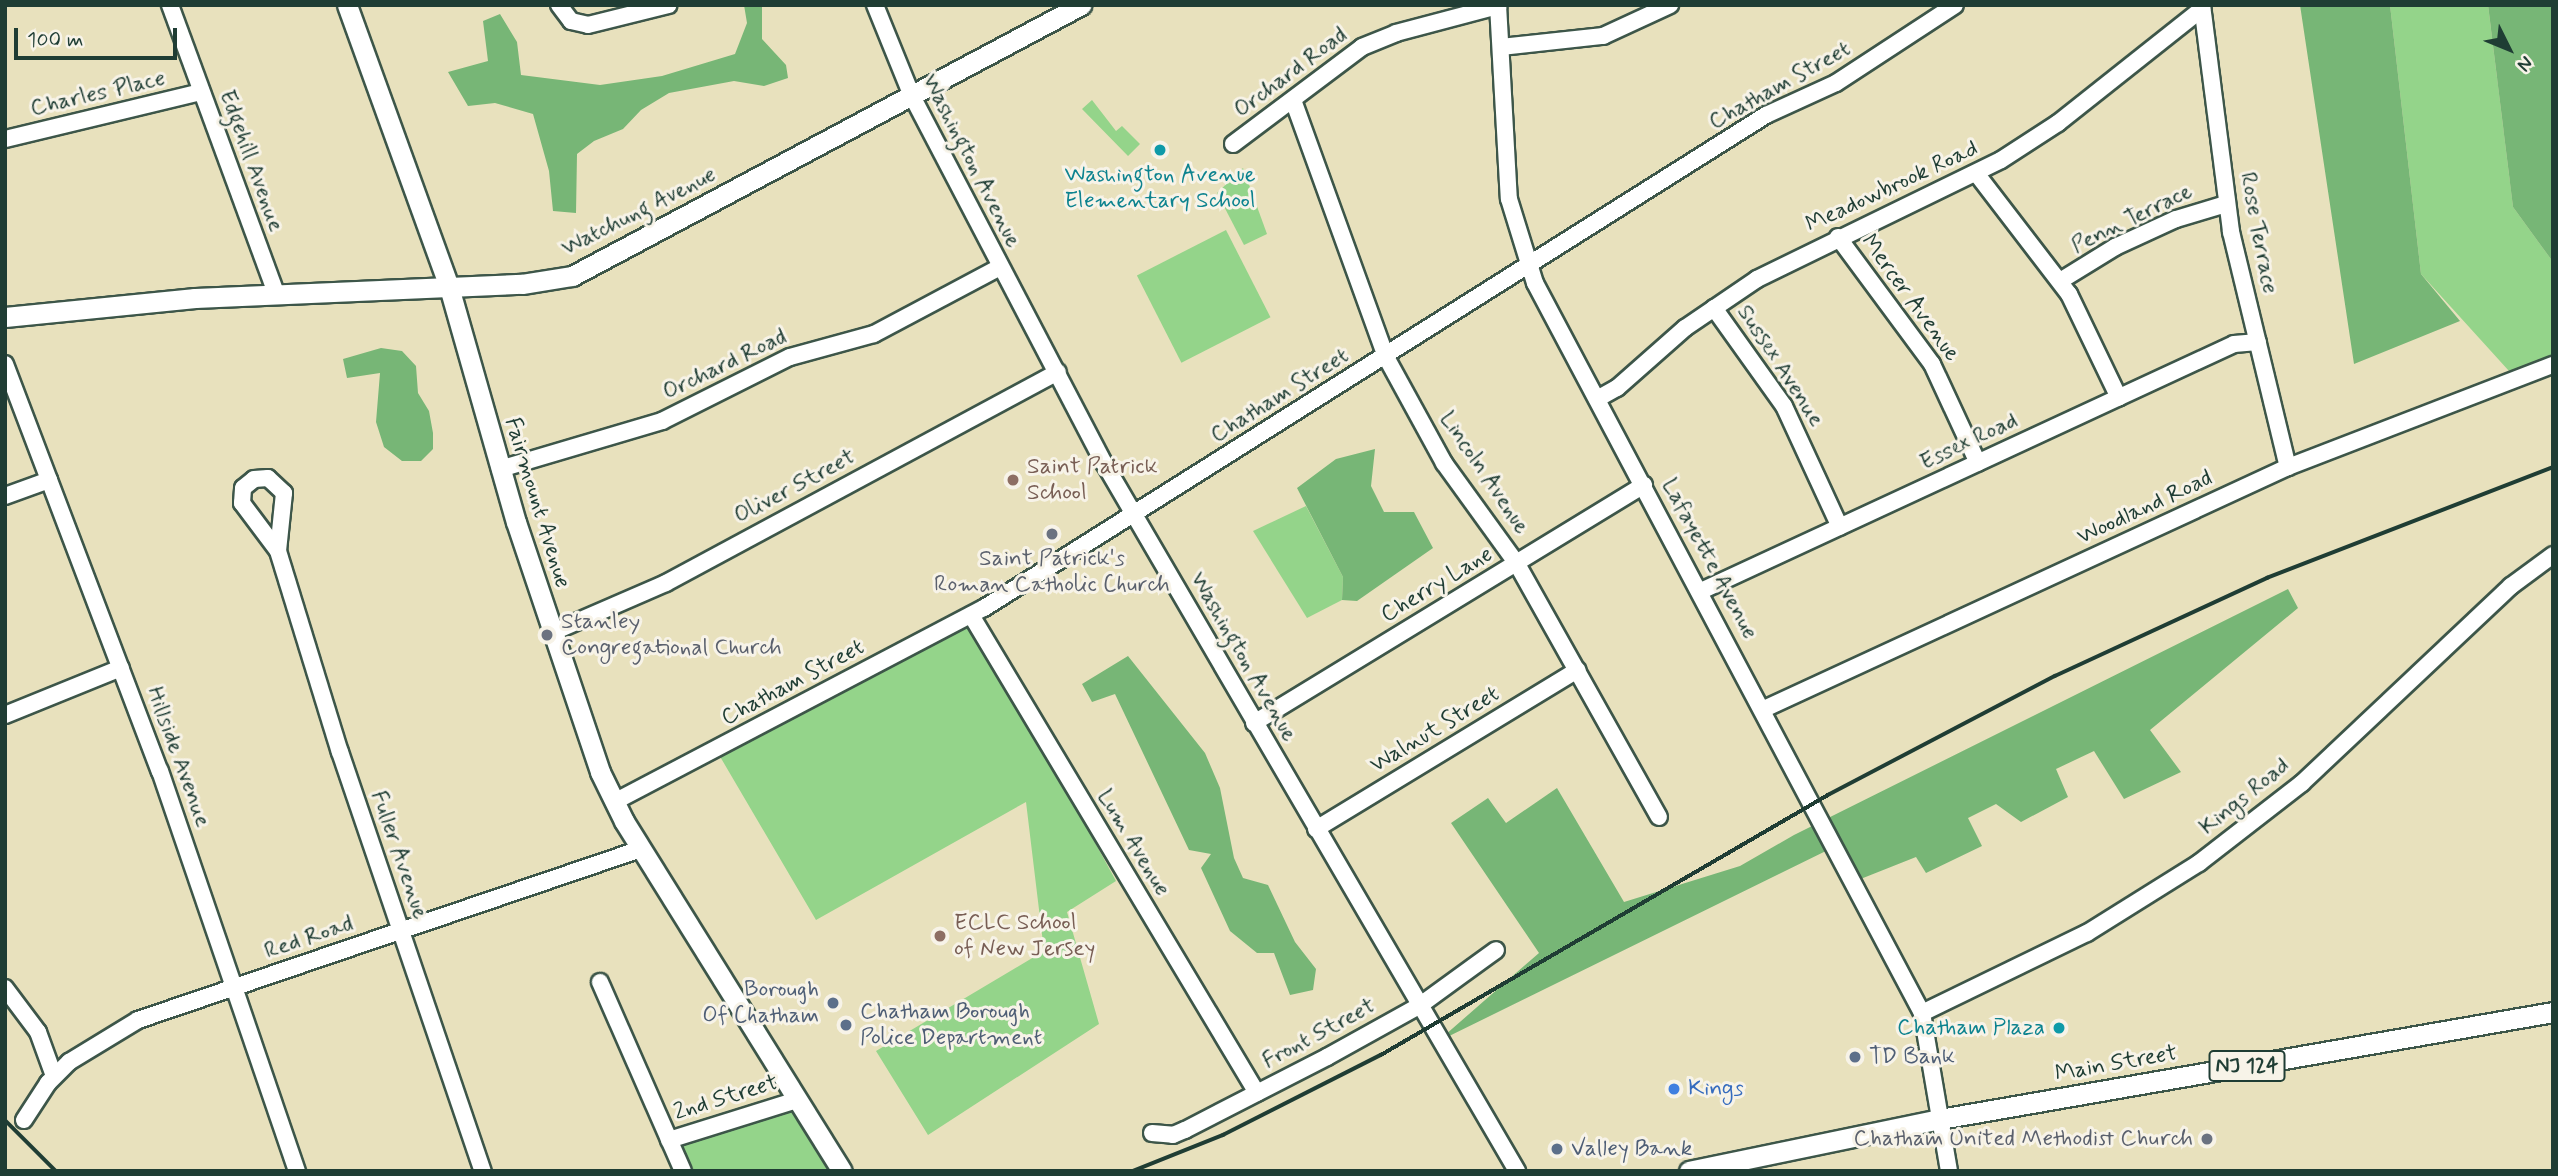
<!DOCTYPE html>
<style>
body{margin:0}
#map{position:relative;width:2558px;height:1176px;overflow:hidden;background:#e8e1bd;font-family:Mynerve,sans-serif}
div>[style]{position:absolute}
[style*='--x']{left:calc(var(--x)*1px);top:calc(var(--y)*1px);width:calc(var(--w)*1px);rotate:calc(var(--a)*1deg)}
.green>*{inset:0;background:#94d48a;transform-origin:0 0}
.forest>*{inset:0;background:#77b676}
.roads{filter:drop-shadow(2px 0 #3d5649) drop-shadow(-2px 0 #3d5649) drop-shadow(0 2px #3d5649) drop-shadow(0 -2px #3d5649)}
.minor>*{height:16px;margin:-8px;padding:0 8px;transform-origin:8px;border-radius:8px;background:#fff}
.major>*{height:19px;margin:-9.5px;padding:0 9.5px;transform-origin:9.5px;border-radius:9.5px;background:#fff}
.rail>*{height:3.5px;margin:-1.75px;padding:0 1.75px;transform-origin:1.75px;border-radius:1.75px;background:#1f3d34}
.dots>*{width:19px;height:19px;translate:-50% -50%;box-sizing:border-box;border:4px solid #f7f3e8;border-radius:50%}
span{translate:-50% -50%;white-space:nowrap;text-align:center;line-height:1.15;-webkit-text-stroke:6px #f7f3e8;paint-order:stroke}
.shield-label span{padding:2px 5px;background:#f7f3e8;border:2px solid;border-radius:5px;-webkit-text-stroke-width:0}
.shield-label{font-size:21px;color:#1f3d34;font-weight:700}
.street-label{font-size:23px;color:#1f3d34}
.culture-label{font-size:23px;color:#0d838f}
.right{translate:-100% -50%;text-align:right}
.education-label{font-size:23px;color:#785e54}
.left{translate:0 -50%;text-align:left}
.worship-label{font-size:23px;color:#5b616d}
.service-label{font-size:23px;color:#4e5e75}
.shop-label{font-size:23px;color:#366cbe}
.frame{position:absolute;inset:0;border:7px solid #1f3d34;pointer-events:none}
.north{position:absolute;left:2474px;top:14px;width:70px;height:70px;-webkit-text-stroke:5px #f7f3e8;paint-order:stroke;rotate:133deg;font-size:19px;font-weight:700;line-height:28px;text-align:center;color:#1f3d34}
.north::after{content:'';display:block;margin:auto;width:24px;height:32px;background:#1f3d34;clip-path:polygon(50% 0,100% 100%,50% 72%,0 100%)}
.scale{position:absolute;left:14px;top:28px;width:163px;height:32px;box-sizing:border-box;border:4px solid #1f3d34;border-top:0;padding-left:9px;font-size:21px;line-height:24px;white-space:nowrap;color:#1f3d34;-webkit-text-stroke:5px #f7f3e8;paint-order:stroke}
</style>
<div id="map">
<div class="green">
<i style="clip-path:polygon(2390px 5px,2488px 5px,2513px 207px,2553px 262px,2553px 356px,2509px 371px,2421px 274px)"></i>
<i style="clip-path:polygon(1092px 100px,1116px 131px,1122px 126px,1140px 144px,1128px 156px,1082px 109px)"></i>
<i style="clip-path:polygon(1243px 168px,1267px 234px,1244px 245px,1217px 193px)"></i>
<i style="left:1226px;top:230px;width:98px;height:100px;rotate:63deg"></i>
<i style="clip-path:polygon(1306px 506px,1343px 577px,1342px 600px,1307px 618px,1253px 531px)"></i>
<i style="clip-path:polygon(972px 617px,1116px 881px,1067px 912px,1099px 1024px,928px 1135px,876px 1051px,1044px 951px,1026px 802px,816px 920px,715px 748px)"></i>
<i style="clip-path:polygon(797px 1101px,842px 1171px,682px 1171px,668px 1140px)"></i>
</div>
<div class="forest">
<i style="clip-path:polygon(744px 5px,762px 5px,762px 39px,786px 65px,788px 78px,764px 86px,734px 81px,669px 93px,641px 110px,623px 129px,594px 141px,577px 154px,576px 213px,553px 211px,549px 171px,533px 114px,495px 103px,468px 106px,448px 72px,488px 61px,483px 21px,500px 14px,517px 42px,521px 75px,600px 85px,662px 76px,735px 54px,747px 23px)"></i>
<i style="clip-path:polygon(2300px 5px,2390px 5px,2421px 274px,2460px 321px,2354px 364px)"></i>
<i style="clip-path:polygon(2488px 5px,2553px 5px,2553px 262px,2513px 207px)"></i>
<i style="clip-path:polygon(381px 348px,402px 351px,416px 366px,418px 393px,429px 411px,433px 433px,433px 449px,421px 461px,402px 461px,384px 447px,376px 422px,380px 373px,347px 378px,343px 359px)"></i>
<i style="clip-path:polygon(1375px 449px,1371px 486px,1384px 512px,1414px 512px,1433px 548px,1357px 601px,1342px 600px,1343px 577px,1297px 488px,1336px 459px)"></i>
<i style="clip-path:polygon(2288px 589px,2298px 608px,2150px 730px,2181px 772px,2124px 799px,2094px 751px,2056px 769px,2068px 797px,2021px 822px,1996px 804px,1968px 818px,1982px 846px,1926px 873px,1916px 857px,1853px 882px,1834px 847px,1437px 1042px,1539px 953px,1451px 823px,1488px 798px,1506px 823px,1557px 788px,1624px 902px,1740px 866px,1794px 835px)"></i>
<i style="clip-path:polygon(1128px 656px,1205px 753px,1220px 788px,1234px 858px,1243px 878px,1268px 885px,1295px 942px,1316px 969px,1313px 990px,1290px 995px,1274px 953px,1257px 953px,1230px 931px,1201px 868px,1211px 854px,1189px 850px,1115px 694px,1092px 702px,1082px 684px)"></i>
</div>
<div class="roads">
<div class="minor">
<i style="--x:170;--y:5;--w:307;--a:69.8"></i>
<i style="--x:559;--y:5;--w:20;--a:53"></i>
<i style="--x:571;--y:21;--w:17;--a:13"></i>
<i style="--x:588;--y:25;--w:83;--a:-13.9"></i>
<i style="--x:875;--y:5;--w:98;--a:67.9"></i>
<i style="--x:912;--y:96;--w:414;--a:62.4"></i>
<i style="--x:1104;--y:463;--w:820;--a:59.74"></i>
<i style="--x:1498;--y:5;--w:194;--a:86.8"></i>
<i style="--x:1509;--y:199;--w:88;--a:72.8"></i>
<i style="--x:1535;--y:283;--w:826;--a:62.07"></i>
<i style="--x:1922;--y:1013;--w:160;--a:80.3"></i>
<i style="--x:2202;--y:5;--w:229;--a:82.7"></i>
<i style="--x:2231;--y:232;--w:242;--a:76.4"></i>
<i style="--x:1501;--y:47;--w:103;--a:-6.2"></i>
<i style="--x:1603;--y:36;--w:74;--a:-24.8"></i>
<i style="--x:1293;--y:100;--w:273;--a:70.1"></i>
<i style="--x:1386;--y:357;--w:121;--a:61.3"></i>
<i style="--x:1444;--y:463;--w:125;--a:54.1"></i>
<i style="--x:1517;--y:564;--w:290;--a:60.7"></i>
<i style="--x:5;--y:139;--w:202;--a:-13.5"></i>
<i style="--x:1233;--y:144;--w:161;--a:-36.9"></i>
<i style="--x:1362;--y:47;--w:37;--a:-22"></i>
<i style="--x:1396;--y:33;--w:106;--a:-14.8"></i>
<i style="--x:1976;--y:173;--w:153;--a:52.5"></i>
<i style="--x:2069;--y:294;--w:115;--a:64.3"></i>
<i style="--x:1838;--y:237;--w:158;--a:53.5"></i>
<i style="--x:1932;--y:364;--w:109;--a:65.1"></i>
<i style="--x:2060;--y:281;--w:65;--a:-31.7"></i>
<i style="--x:2115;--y:247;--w:67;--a:-24.7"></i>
<i style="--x:2176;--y:219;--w:52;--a:-16.7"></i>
<i style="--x:1714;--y:308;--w:120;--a:54.5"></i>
<i style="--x:1784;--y:406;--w:133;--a:65.2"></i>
<i style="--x:5;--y:364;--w:436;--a:69.2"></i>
<i style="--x:160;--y:771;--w:423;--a:71.1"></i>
<i style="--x:1597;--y:399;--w:23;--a:-29"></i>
<i style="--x:1617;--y:388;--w:91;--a:-41.4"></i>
<i style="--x:1685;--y:328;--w:87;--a:-34.2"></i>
<i style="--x:1757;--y:279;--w:271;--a:-26"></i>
<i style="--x:2001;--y:160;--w:68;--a:-33"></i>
<i style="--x:2058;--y:123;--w:184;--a:-38.4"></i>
<i style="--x:500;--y:469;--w:169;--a:-16.5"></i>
<i style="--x:662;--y:421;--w:143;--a:-26.6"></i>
<i style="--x:790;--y:357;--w:87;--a:-15.3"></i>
<i style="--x:874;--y:334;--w:143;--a:-28"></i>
<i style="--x:5;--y:496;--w:47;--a:-20"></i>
<i style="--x:278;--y:551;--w:60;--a:-126.9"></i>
<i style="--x:242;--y:503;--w:15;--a:-86"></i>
<i style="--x:243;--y:488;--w:14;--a:-39"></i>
<i style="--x:254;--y:479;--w:14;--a:-4"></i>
<i style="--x:268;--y:478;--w:22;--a:43"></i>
<i style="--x:284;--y:493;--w:58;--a:95.9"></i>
<i style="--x:278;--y:551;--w:210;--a:72.9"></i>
<i style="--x:340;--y:752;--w:443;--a:71.2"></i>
<i style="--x:1701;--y:591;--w:587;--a:-24.86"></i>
<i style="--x:2234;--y:344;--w:24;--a:-5"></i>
<i style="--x:971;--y:615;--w:557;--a:59.11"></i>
<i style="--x:551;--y:633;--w:125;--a:-23.5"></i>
<i style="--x:666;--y:583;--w:445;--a:-28.3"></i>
<i style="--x:1764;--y:709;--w:577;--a:-24.79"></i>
<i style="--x:2288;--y:467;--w:284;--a:-21.1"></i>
<i style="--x:5;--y:715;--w:125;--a:-22.1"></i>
<i style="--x:1254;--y:723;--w:457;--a:-31.4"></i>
<i style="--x:614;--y:802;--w:418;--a:-27.7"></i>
<i style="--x:984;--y:608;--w:924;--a:-32.23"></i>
<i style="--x:1766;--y:115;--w:77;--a:-24.6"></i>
<i style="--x:1836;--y:83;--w:142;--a:-33.2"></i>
<i style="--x:1316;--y:829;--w:306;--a:-31.3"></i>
<i style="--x:600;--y:982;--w:206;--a:66.3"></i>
<i style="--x:5;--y:988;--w:55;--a:53.1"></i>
<i style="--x:38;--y:1032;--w:47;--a:70"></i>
<i style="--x:1922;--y:1013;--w:183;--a:-25.9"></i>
<i style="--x:2087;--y:933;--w:132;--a:-32"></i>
<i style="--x:2199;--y:863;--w:130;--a:-37.8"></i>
<i style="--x:2302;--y:783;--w:287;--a:-43.3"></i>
<i style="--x:2511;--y:586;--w:52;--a:-36.4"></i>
<i style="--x:24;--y:1120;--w:44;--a:-57"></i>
<i style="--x:48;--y:1083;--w:30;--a:-45"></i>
<i style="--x:69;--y:1062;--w:81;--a:-31.3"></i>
<i style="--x:138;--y:1020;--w:531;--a:-18.78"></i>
<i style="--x:1152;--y:1133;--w:21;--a:5"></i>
<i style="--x:1173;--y:1135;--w:13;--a:-23"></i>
<i style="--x:1185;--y:1130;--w:160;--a:-27.2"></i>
<i style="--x:1327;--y:1057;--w:105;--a:-29"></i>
<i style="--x:1419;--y:1006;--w:95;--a:-36"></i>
<i style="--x:669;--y:1140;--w:134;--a:-17.4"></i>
</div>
<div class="major">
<i style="--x:347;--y:5;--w:300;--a:70.1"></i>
<i style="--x:449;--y:287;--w:244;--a:74.1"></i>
<i style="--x:516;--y:522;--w:264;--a:71.4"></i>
<i style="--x:600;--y:772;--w:55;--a:63.9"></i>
<i style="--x:624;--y:821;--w:412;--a:58.1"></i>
<i style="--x:5;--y:317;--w:191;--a:-5.7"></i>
<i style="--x:195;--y:298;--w:327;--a:-2.5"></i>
<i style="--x:522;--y:284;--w:51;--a:-9.1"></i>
<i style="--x:572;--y:276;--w:577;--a:-28.03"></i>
<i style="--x:1689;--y:1171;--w:256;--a:-11.7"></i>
<i style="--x:1940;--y:1119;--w:622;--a:-9.9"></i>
</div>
</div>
<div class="rail">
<i style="--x:5;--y:1120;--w:72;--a:45"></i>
<i style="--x:1133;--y:1171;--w:97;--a:-21.8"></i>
<i style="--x:1223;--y:1135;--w:177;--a:-26.9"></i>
<i style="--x:1381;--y:1055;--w:517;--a:-30.18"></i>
<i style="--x:1828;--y:795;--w:256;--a:-27.7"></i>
<i style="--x:2055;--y:676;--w:234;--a:-24.8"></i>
<i style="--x:2267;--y:578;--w:307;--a:-21.2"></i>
</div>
<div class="dots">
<i style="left:1160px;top:150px;background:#0f9aa8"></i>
<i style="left:1013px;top:480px;background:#8d6e63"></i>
<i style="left:1052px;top:534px;background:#6b7280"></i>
<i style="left:547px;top:635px;background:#6b7280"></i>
<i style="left:940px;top:936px;background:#8d6e63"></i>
<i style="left:833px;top:1003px;background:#5c6f8a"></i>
<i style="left:846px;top:1025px;background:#5c6f8a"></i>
<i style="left:2059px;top:1028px;background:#0f9aa8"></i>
<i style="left:1855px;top:1057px;background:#5c6f8a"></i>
<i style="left:1674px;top:1089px;background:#3f7fe0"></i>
<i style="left:2207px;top:1139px;background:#6b7280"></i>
<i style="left:1557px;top:1149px;background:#5c6f8a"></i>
</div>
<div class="shield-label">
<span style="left:2247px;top:1066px">NJ 124</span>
</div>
<div class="street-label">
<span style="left:1291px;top:73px;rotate:-37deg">Orchard Road</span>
<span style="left:1780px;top:86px;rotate:-29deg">Chatham Street</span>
<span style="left:98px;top:94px;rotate:-13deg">Charles Place</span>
<span style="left:251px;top:161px;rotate:70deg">Edgehill Avenue</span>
<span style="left:971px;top:161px;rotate:63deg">Washington Avenue</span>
<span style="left:1892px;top:187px;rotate:-25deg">Meadowbrook Road</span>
<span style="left:639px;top:212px;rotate:-27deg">Watchung Avenue</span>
<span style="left:2132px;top:219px;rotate:-26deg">Penn Terrace</span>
<span style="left:2258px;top:233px;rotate:79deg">Rose Terrace</span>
<span style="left:1910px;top:298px;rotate:54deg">Mercer Avenue</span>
<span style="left:725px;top:365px;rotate:-26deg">Orchard Road</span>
<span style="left:1780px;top:366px;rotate:57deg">Sussex Avenue</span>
<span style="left:1280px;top:396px;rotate:-32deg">Chatham Street</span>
<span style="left:1969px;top:442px;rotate:-25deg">Essex Road</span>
<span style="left:1484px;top:473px;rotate:56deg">Lincoln Avenue</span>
<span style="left:795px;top:487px;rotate:-28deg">Oliver Street</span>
<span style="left:537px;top:503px;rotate:73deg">Fairmount Avenue</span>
<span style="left:2145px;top:508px;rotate:-25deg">Woodland Road</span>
<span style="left:1709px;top:559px;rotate:62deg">Lafayette Avenue</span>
<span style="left:1437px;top:585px;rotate:-31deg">Cherry Lane</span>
<span style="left:1243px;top:657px;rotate:60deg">Washington Avenue</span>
<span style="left:793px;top:683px;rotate:-28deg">Chatham Street</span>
<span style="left:1435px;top:730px;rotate:-31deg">Walnut Street</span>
<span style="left:178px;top:757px;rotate:70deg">Hillside Avenue</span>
<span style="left:2245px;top:797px;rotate:-39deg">Kings Road</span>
<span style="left:1133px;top:843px;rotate:59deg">Lum Avenue</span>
<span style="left:399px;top:855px;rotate:71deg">Fuller Avenue</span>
<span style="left:309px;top:938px;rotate:-19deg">Red Road</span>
<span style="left:1319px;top:1034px;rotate:-28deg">Front Street</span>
<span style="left:2116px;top:1064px;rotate:-10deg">Main Street</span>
<span style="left:726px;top:1098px;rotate:-17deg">2nd Street</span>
</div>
<div class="culture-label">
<span style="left:1160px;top:188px">Washington Avenue<br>Elementary School</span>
<span class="right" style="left:2045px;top:1028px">Chatham Plaza</span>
</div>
<div class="education-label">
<span class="left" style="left:1027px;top:480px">Saint Patrick<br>School</span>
<span class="left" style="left:954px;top:936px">ECLC School<br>of New Jersey</span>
</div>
<div class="worship-label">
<span style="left:1052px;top:572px">Saint Patrick's<br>Roman Catholic Church</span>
<span class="left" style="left:561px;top:635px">Stanley<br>Congregational Church</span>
<span class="right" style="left:2193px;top:1139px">Chatham United Methodist Church</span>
</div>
<div class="service-label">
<span class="right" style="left:819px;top:1003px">Borough<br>Of Chatham</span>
<span class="left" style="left:860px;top:1025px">Chatham Borough<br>Police Department</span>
<span class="left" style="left:1869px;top:1057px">TD Bank</span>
<span class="left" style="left:1571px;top:1149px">Valley Bank</span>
</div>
<div class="shop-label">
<span class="left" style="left:1688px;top:1089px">Kings</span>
</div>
<div class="frame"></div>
<div class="north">N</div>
<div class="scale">100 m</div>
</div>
